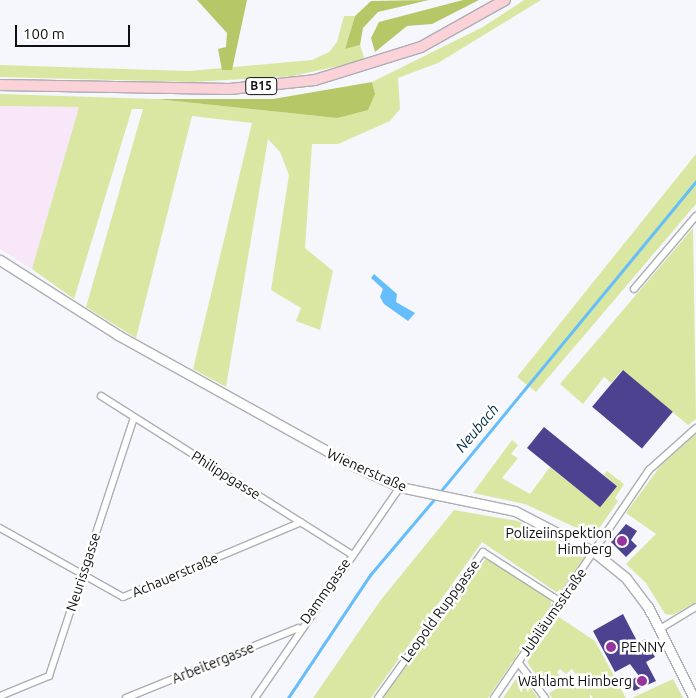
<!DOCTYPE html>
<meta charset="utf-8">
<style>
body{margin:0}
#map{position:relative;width:696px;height:698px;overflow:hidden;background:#f6f6fd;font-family:Ubuntu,sans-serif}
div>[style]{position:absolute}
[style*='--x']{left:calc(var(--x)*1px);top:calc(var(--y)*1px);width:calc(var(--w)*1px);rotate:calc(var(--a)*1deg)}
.industrial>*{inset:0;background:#f7e7f9}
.green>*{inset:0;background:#d9e7a3}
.forest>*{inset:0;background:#b6c768}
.water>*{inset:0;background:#65befb}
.stream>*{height:2.5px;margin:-1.25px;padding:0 1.25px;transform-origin:1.25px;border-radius:1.25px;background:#65befb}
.building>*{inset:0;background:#4d428f;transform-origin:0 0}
.roads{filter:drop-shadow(1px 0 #adadb4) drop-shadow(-1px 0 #adadb4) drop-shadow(0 1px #adadb4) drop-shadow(0 -1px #adadb4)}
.minor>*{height:6px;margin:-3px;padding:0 3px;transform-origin:3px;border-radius:3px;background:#fff}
.tertiary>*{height:9px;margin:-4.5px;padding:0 4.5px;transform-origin:4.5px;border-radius:4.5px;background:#fff}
.primary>*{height:10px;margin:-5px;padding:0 5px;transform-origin:5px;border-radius:5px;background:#fad2d8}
.dots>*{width:14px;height:14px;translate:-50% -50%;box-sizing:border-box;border:2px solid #fff;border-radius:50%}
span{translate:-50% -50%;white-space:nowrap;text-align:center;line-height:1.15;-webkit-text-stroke:5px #fff;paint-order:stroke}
.shield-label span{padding:1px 4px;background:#fff;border:1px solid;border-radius:4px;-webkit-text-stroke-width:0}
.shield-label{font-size:12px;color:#101012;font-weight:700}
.street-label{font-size:14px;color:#101012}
.poi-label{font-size:14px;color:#101012}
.right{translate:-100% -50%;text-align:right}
.left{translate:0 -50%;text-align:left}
.water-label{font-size:15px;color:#042d44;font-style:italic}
.scale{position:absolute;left:15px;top:25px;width:115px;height:22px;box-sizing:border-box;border:2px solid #101012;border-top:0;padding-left:6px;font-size:15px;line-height:18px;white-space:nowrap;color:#101012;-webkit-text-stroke:4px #fff;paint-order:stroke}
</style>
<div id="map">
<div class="industrial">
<i style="clip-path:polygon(0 106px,79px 107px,32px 269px,0 249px)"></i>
</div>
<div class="green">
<i style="clip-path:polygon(524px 0,541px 0,438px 63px,398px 78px,400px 109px,390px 121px,338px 144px,312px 144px,305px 248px,333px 271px,320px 330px,296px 321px,301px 308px,271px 290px,289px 175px,280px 152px,268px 139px,226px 387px,193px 369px,252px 123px,192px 116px,136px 338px,86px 307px,143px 109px,132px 109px,74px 299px,32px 269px,79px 107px,0 106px,0 94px,156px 99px,337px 118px,375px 94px,372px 82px,483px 27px)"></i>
<i style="clip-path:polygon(344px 16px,355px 16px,345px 49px,360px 45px,365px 60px,293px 76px,192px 82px,0 77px,0 65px,189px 71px,312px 60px,329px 52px,337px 42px)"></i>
<i style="clip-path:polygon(696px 154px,696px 204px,536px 392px,517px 377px)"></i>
<i style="clip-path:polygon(693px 228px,696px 419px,688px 425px,622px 370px,611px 383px,604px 377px,583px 404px,560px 384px)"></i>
<i style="clip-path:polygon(696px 434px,696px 602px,673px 615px,665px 614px,646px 583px,626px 564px,656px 534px,626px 513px,661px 465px)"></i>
<i style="clip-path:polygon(512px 440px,518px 445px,511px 454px,518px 458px,502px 478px,530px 494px,550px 467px,600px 507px,617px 486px,604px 475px,607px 471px,624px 484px,615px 498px,618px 501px,594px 536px,525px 504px,473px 493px)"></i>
<i style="clip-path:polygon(454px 510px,518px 521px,585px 556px,561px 591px,556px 592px,482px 542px,371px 698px,313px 698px,380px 601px)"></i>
<i style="clip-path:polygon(487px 557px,551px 600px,551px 605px,488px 698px,383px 698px)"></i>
<i style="clip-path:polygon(559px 617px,595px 641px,626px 698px,593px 698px,590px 694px,590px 698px,552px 698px,549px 693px,578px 677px,572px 669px,566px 674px,560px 669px,557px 672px,561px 678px,546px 689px,527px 662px)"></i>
<i style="clip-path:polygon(520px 673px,538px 698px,503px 698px)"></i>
<i style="clip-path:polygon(673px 679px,683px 698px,632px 698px)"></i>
</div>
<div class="forest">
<i style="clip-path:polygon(197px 0,247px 0,232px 70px,222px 70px,218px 49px,226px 47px,227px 33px)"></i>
<i style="clip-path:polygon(429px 0,378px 12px,363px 28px,360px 45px,345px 49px,355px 16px,371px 1px)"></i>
<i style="clip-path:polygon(463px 0,479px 0,432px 24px,407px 26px,375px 52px,371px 38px,379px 22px)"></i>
<i style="clip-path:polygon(372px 82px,375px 94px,368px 110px,337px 118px,156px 99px,273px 99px)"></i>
</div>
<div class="water">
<i style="clip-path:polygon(374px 274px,397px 294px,396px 302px,415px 313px,408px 321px,384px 304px,380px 297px,383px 289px,371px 278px)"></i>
</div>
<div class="stream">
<i style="--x:440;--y:492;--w:403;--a:-50.5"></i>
<i style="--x:288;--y:698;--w:148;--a:-56.3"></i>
<i style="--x:370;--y:575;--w:104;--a:-49.7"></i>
</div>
<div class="building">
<i style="left:623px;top:370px;width:65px;height:48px;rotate:40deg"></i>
<i style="left:544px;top:427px;width:94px;height:27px;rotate:39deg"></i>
<i style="clip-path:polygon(626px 524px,637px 531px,631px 540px,637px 546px,626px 557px,611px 542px)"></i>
<i style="clip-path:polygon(623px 614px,638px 643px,645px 639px,655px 657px,646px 662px,656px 681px,634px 691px,629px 681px,639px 676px,630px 664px,615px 672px,593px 631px)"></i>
</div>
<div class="roads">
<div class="minor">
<i style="--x:634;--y:289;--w:96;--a:-49.7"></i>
<i style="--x:101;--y:396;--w:296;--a:32.3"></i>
<i style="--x:0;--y:528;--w:141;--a:29.3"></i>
<i style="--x:123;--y:597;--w:193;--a:-22.8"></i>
<i style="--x:660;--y:629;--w:42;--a:-31.4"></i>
<i style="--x:518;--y:662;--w:45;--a:53.1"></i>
<i style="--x:0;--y:696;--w:53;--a:-22.2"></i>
<i style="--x:49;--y:676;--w:272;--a:-71.8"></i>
<i style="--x:126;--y:698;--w:186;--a:-22.1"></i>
<i style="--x:255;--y:698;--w:256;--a:-55.5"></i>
<i style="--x:378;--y:698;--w:180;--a:-54.3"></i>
<i style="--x:483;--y:552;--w:93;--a:32.7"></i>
<i style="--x:494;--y:698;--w:276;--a:-55.8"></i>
<i style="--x:649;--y:470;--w:63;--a:-41.8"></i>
</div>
<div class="tertiary">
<i style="--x:0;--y:260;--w:140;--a:32.4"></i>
<i style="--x:118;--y:335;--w:270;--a:29"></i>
<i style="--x:354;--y:466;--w:51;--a:24.5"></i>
<i style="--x:400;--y:487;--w:117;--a:11.8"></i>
<i style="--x:515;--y:511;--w:89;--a:27.4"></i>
<i style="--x:594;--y:552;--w:41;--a:39.1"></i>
<i style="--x:626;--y:578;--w:36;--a:53"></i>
<i style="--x:648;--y:607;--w:102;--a:63.2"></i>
</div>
<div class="primary">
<i style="--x:0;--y:85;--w:230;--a:1"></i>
<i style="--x:230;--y:89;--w:85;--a:-6"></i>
<i style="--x:315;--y:80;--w:111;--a:-17.3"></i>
<i style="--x:421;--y:47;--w:96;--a:-29.2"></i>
</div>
</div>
<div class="dots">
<i style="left:622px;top:541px;background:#95359d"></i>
<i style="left:611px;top:647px;background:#95359d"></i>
<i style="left:642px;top:681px;background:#95359d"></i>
</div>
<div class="shield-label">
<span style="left:261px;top:86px">B15</span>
</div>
<div class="street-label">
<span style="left:367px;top:470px;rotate:24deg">Wienerstraße</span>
<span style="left:226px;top:475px;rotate:32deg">Philippgasse</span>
<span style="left:83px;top:572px;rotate:-72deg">Neurissgasse</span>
<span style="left:175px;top:575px;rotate:-23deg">Achauerstraße</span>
<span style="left:325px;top:591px;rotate:-55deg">Dammgasse</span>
<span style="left:440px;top:611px;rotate:-54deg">Leopold Ruppgasse</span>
<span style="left:553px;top:612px;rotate:-55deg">Jubiläumsstraße</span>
<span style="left:213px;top:663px;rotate:-22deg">Arbeitergasse</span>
</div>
<div class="poi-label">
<span class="right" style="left:612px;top:541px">Polizeiinspektion<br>Himberg</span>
<span class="left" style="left:621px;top:647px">PENNY</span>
<span class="right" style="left:632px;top:681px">Wählamt Himberg</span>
</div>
<div class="water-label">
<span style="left:477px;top:428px;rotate:-50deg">Neubach</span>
</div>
<div class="scale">100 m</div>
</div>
